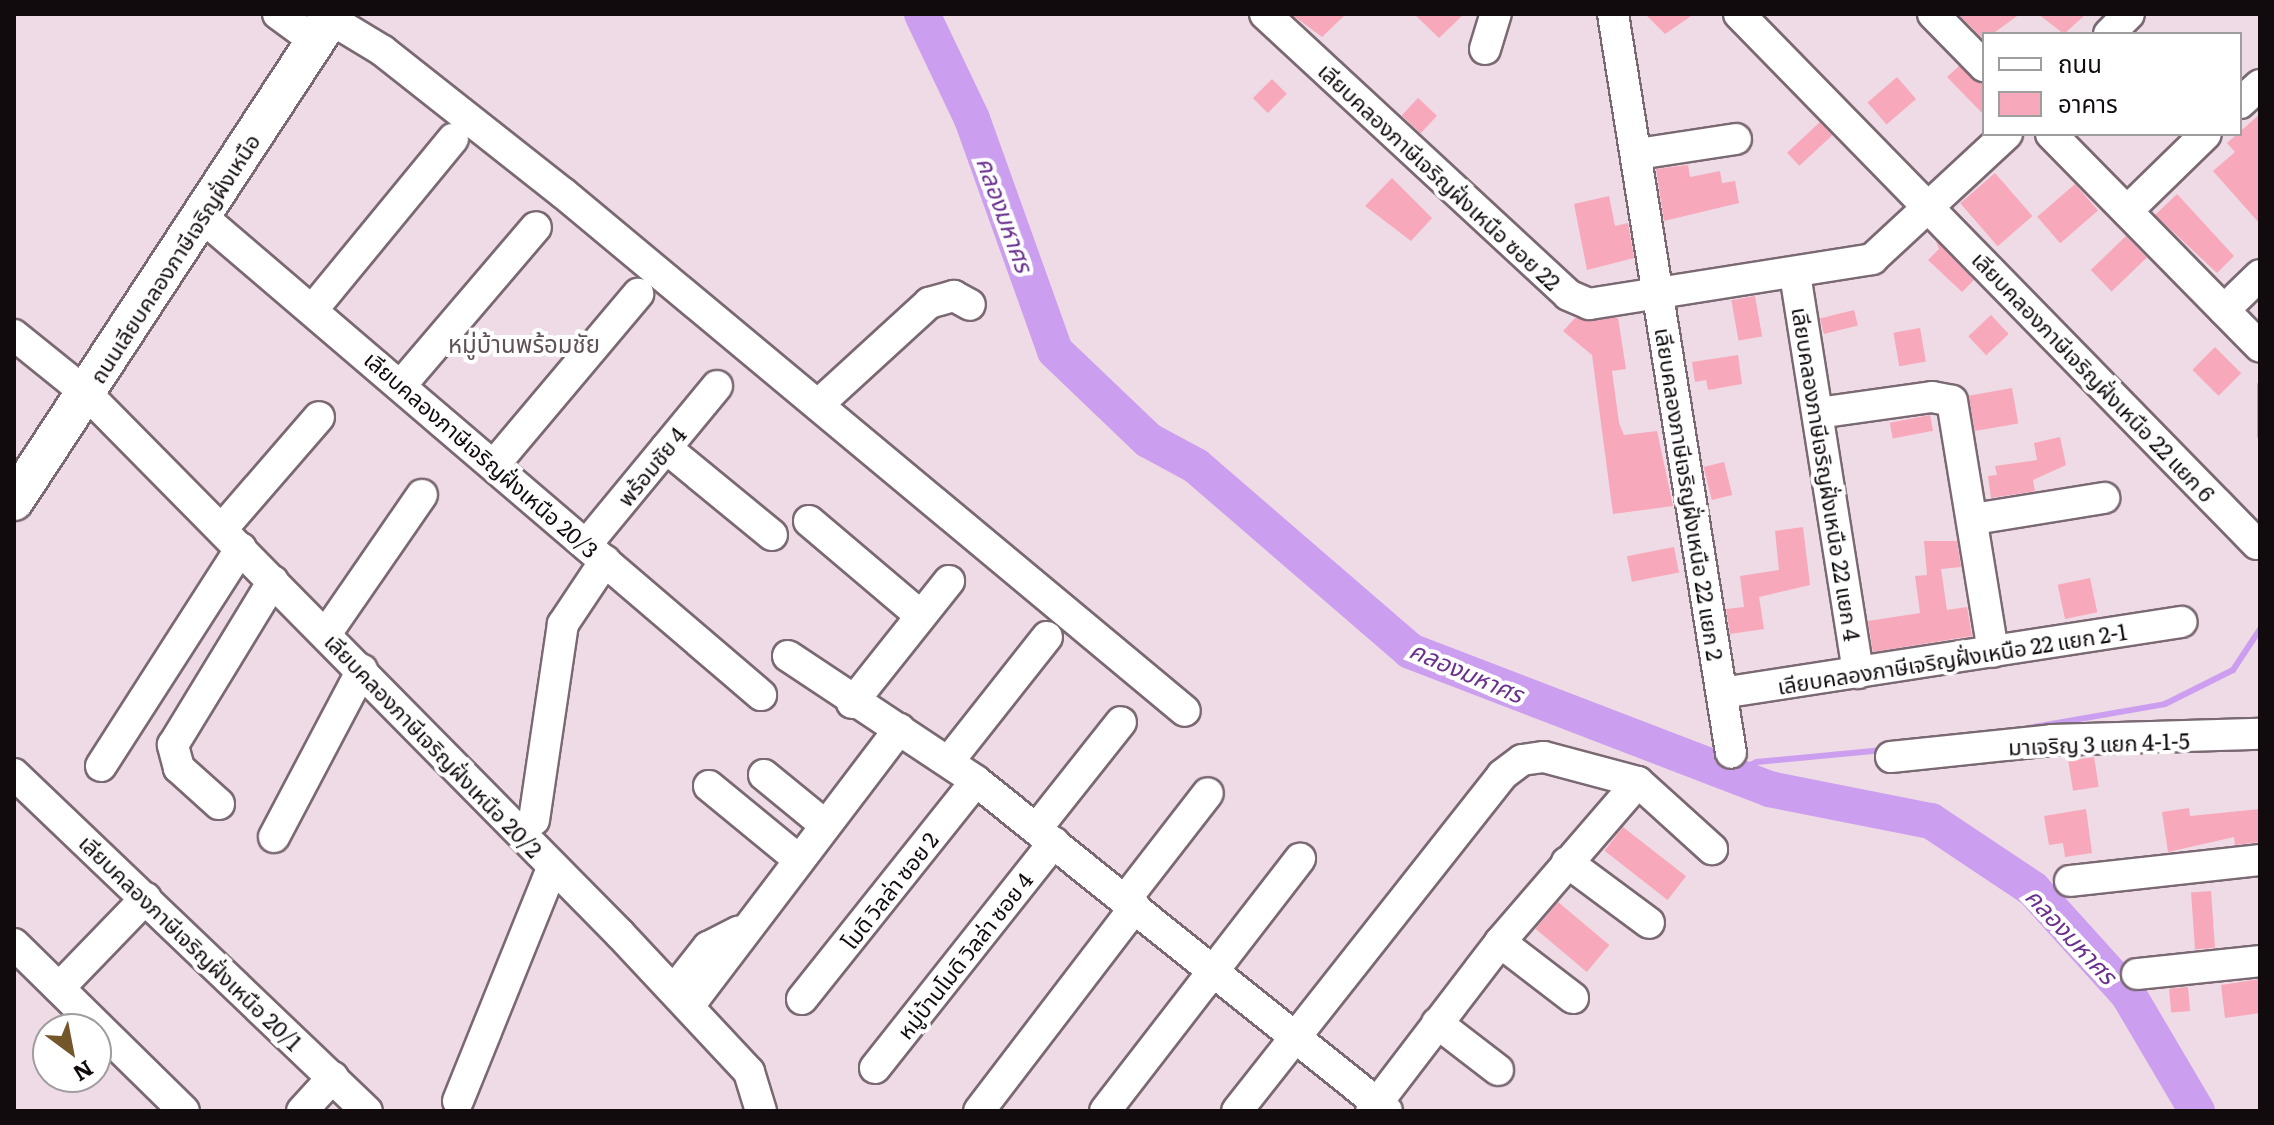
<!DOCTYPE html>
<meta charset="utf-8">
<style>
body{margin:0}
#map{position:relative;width:2274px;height:1125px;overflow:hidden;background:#eedbe5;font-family:Literata,"Noto Sans Thai",serif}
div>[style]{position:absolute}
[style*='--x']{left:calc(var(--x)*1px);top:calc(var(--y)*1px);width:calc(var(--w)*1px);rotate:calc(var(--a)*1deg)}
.stream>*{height:6px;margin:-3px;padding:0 3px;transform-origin:3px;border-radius:3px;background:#cc9eef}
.river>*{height:36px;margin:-18px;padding:0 18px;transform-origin:18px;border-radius:18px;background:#cc9eef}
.building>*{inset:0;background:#f8a8bb;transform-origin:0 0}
.roads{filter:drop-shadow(2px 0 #7a6972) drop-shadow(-2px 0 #7a6972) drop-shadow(0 2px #7a6972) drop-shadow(0 -2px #7a6972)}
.minor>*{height:30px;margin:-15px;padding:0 15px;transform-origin:15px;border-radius:15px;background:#fff}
.major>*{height:38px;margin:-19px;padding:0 19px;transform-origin:19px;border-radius:19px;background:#fff}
span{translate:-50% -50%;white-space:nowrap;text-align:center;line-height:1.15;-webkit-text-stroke:8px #fff;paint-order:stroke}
.street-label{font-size:22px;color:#110b0e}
.water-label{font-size:24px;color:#69308d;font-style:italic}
.neighbourhood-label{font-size:24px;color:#605058}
.frame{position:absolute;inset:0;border:16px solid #110b0e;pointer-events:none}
.legend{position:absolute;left:1982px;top:32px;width:260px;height:104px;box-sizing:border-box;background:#fff;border:2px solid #a09d9f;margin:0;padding:10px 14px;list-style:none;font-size:24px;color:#110b0e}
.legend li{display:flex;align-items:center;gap:16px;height:40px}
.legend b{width:40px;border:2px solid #a09d9f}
.north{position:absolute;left:32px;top:1013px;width:80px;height:80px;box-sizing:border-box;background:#fff;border:2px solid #a09d9f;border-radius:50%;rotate:148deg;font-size:22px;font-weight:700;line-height:32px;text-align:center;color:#110b0e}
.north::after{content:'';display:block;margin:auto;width:28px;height:36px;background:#735629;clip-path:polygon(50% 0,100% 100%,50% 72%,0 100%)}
</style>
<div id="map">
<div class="stream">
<i style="--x:2260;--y:385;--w:51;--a:90"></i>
<i style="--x:2028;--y:728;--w:139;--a:-9.9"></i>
<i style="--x:2165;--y:704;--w:76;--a:-26.6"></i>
<i style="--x:2233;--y:670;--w:49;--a:-56.6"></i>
<i style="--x:1730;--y:774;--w:30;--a:-24"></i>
<i style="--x:1757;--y:762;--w:127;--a:-5.4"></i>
</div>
<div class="river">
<i style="--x:922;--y:14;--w:116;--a:64.5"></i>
<i style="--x:972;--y:119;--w:246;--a:70.3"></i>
<i style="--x:1055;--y:351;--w:129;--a:43.7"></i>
<i style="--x:1148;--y:440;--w:55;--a:28.4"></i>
<i style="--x:1196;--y:466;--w:283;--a:40.8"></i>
<i style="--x:1410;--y:651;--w:385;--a:21"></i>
<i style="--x:1769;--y:789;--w:165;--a:11.2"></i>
<i style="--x:1931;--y:821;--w:123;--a:33.7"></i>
<i style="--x:2033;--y:889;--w:142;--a:47.9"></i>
<i style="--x:2128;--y:994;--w:136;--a:59.5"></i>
</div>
<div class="building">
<i style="clip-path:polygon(1291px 14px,1346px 14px,1322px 37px)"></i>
<i style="clip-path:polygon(1414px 14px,1464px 14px,1439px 38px)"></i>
<i style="clip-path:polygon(1645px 14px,1694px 14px,1665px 34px)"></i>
<i style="clip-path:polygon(1958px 14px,2020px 14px,1984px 40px)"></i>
<i style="clip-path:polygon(2038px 14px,2086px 14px,2064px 34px)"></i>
<i style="clip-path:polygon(1959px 66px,1984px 83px,1984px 115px,1947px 77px)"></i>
<i style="left:1897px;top:77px;width:29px;height:39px;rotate:49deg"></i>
<i style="left:1272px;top:79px;width:21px;height:27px;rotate:45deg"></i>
<i style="left:1418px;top:98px;width:26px;height:24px;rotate:43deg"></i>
<i style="clip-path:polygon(2260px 114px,2260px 224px,2213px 171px,2235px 152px,2227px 143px)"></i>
<i style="left:1820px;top:122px;width:18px;height:45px;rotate:47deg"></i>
<i style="clip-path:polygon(1688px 165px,1690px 177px,1720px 171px,1722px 183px,1735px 181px,1739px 203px,1664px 221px,1656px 169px)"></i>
<i style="left:1995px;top:173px;width:57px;height:46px;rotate:49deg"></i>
<i style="clip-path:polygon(1392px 178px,1432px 218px,1411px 241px,1365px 206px)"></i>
<i style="left:2075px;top:184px;width:35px;height:50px;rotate:49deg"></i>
<i style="clip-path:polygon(2177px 194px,2234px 256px,2217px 273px,2155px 215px)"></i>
<i style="clip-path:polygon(1609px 196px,1615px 226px,1628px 223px,1634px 258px,1587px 270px,1574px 204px)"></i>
<i style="left:2126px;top:236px;width:30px;height:49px;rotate:46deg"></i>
<i style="clip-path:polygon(1936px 241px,1974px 280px,1962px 292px,1928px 260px,1939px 249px)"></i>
<i style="left:1755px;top:296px;width:41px;height:24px;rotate:80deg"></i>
<i style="left:1854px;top:310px;width:16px;height:35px;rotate:76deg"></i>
<i style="left:1991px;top:315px;width:26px;height:31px;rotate:47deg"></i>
<i style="clip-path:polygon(1575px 318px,1618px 318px,1626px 369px,1612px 371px,1619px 423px,1624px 435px,1657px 431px,1673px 506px,1613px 514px,1592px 355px,1563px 331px)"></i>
<i style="left:1920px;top:328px;width:34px;height:27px;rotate:80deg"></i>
<i style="left:2215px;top:347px;width:37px;height:32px;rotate:45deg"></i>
<i style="clip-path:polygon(1738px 355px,1742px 384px,1708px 390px,1706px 380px,1695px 382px,1692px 362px)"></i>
<i style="left:2012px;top:388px;width:36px;height:44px;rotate:80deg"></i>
<i style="left:1930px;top:415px;width:16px;height:41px;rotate:79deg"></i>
<i style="clip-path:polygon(2060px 437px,2066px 465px,2033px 480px,2035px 491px,1991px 498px,1988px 476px,1997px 475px,1995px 466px,2037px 460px,2034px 443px)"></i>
<i style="left:1724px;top:462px;width:34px;height:21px;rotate:76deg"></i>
<i style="clip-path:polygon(1803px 527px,1810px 585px,1759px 597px,1764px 629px,1730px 634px,1726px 609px,1744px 607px,1740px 576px,1779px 570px,1775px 531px)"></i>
<i style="clip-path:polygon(1924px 541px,1957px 541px,1961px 567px,1941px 569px,1947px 610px,1967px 607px,1972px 636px,1873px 652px,1868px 621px,1920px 613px,1915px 576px,1927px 575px)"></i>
<i style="left:1674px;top:547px;width:26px;height:48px;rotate:79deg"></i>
<i style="left:2090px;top:578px;width:35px;height:33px;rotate:78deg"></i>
<i style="left:2094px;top:757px;width:30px;height:26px;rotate:81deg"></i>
<i style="clip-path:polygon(2189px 808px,2190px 816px,2260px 809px,2260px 842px,2235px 845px,2234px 837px,2168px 852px,2162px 812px)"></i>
<i style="clip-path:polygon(2086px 809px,2092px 853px,2065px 857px,2063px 843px,2049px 845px,2044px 816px)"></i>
<i style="left:1623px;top:827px;width:80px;height:30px;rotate:38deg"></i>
<i style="left:2211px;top:891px;width:57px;height:20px;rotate:86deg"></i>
<i style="left:1558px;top:902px;width:67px;height:35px;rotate:40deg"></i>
<i style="clip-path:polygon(2260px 979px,2260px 1013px,2225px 1018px,2221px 985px)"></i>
<i style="left:2188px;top:987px;width:24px;height:19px;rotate:85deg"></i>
</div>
<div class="roads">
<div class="minor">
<i style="--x:278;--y:14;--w:46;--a:36.1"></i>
<i style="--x:322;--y:14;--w:71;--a:31.2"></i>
<i style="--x:383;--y:51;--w:229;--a:38.3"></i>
<i style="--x:563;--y:193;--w:809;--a:39.79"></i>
<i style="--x:1265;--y:14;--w:413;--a:42.8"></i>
<i style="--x:1568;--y:295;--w:23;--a:23"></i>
<i style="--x:1589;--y:304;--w:287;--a:-9"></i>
<i style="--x:1872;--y:259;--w:184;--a:-42.8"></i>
<i style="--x:1613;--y:14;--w:748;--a:80.93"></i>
<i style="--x:1739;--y:14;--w:741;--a:45.66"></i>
<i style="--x:1933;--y:14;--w:73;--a:45.6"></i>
<i style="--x:2109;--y:34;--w:28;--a:-45"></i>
<i style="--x:1485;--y:49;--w:37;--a:-73"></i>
<i style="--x:2240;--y:103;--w:27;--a:-42"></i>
<i style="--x:2051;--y:134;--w:298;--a:45.5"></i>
<i style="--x:1638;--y:154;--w:99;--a:-8.7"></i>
<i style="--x:2127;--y:211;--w:110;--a:-44.3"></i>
<i style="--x:201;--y:216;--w:737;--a:40.54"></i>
<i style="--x:1795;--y:274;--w:404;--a:81"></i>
<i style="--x:314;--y:308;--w:219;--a:-50.6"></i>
<i style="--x:2224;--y:310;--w:50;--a:-44.2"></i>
<i style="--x:14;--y:335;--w:92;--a:38.9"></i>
<i style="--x:86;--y:393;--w:760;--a:45.37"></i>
<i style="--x:620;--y:934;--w:189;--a:46.9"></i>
<i style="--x:749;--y:1072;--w:41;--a:72.9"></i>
<i style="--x:402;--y:384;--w:206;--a:-49.5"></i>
<i style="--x:821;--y:402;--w:147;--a:-42.5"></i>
<i style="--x:929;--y:303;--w:26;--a:-16"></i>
<i style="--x:954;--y:296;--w:18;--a:29"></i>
<i style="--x:1818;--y:413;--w:115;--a:-8"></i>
<i style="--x:1932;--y:397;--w:20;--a:11"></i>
<i style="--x:1952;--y:401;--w:254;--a:80.7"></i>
<i style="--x:666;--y:448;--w:137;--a:39.4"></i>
<i style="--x:494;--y:465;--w:224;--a:-49.9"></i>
<i style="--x:1974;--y:519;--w:132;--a:-9.2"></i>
<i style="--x:809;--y:521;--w:145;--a:40.3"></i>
<i style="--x:222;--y:529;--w:148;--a:-49.1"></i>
<i style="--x:586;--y:545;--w:206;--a:-50.5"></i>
<i style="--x:326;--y:634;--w:169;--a:-55.4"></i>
<i style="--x:788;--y:656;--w:226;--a:33.6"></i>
<i style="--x:976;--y:781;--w:527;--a:38.76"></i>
<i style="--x:1722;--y:693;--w:465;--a:-8.8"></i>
<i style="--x:852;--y:703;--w:156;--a:-51.5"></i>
<i style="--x:1891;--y:757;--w:162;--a:-6"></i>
<i style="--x:2052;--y:740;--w:208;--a:-1.7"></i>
<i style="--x:949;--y:761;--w:158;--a:-51.7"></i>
<i style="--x:101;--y:766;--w:259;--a:-57.3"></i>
<i style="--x:14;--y:774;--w:488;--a:43.7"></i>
<i style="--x:764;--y:775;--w:79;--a:39.3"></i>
<i style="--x:709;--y:786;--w:115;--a:39.4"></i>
<i style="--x:219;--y:804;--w:54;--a:-138"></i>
<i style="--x:179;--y:768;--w:24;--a:-105"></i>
<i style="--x:173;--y:745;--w:192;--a:-58.6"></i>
<i style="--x:534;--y:820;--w:198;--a:-81.6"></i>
<i style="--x:563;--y:624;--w:76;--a:-56.3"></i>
<i style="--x:1037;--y:828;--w:135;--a:-51.6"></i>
<i style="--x:274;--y:837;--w:189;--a:-62.2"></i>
<i style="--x:1567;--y:862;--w:102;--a:36.6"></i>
<i style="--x:2070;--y:881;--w:191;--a:-6.3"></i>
<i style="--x:1125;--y:900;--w:135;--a:-52.2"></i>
<i style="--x:1500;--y:942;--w:92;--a:37.5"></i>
<i style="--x:14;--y:944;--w:238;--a:44.5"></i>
<i style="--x:2137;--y:974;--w:124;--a:-6"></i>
<i style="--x:59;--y:988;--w:125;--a:-46"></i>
<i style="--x:674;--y:990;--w:55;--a:-51.7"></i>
<i style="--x:708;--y:947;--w:34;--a:-27"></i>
<i style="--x:802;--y:999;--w:279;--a:-51.4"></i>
<i style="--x:689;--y:1006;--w:348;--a:-52.8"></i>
<i style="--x:1437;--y:1023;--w:77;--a:37.6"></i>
<i style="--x:875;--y:1068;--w:288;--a:-51.6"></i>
<i style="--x:458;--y:1101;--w:253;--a:-68"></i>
<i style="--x:302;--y:1111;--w:46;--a:-47.6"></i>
<i style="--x:979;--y:1111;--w:257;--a:-52.6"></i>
<i style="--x:1105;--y:1111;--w:319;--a:-52.3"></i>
<i style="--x:1237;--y:1111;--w:428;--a:-51.7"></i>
<i style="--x:1502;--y:775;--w:25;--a:-37"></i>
<i style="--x:1522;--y:760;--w:22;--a:-8"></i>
<i style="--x:1544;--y:757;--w:97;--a:14.9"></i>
<i style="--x:1638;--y:782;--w:100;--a:42.2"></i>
<i style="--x:1371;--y:1111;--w:213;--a:-52.6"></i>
<i style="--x:1500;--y:942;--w:211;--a:-49.2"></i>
</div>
<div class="major">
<i style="--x:14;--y:501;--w:582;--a:-56.77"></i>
</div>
</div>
<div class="street-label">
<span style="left:1440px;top:176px;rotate:43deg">เลียบคลองภาษีเจริญฝั่งเหนือ ซอย 22</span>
<span style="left:174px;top:258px;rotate:-57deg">ถนนเลียบคลองภาษีเจริญฝั่งเหนือ</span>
<span style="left:2094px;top:376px;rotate:46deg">เลียบคลองภาษีเจริญฝั่งเหนือ 22 แยก 6</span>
<span style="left:482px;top:454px;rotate:41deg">เลียบคลองภาษีเจริญฝั่งเหนือ 20/3</span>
<span style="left:651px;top:466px;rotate:-51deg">พร้อมชัย 4</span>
<span style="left:1827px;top:474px;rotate:81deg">เลียบคลองภาษีเจริญฝั่งเหนือ 22 แยก 4</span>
<span style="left:1690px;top:494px;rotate:81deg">เลียบคลองภาษีเจริญฝั่งเหนือ 22 แยก 2</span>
<span style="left:1952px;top:658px;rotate:-9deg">เลียบคลองภาษีเจริญฝั่งเหนือ 22 แยก 2-1</span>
<span style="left:2099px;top:743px;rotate:-2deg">มาเจริญ 3 แยก 4-1-5</span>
<span style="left:434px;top:745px;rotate:46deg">เลียบคลองภาษีเจริญฝั่งเหนือ 20/2</span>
<span style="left:889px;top:890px;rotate:-52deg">โมดิ วิลล่า ซอย 2</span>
<span style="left:191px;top:942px;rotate:44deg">เลียบคลองภาษีเจริญฝั่งเหนือ 20/1</span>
<span style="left:964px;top:955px;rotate:-52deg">หมู่บ้านโมดิ วิลล่า ซอย 4</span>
</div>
<div class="water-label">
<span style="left:1006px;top:214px;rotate:70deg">คลองมหาศร</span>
<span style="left:1467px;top:671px;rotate:23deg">คลองมหาศร</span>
<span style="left:2072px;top:935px;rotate:47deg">คลองมหาศร</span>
</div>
<div class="neighbourhood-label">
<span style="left:524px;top:343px">หมู่บ้านพร้อมชัย</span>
</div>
<div class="frame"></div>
<ul class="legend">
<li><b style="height:10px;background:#fff"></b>ถนน</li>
<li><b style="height:22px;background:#f8a8bb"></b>อาคาร</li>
</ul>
<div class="north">N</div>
</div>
